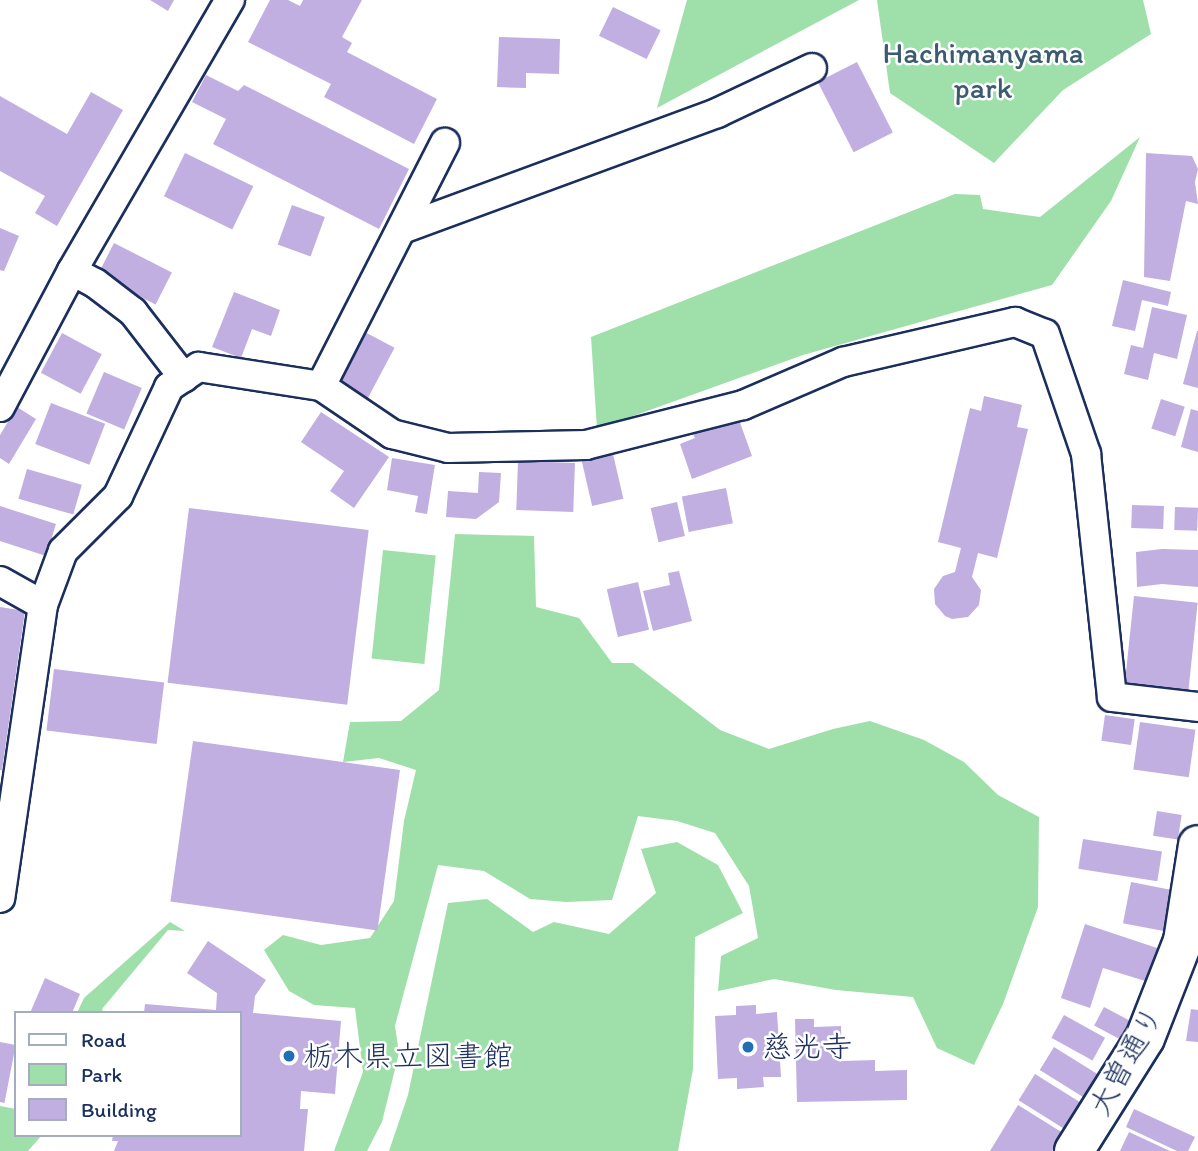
<!DOCTYPE html>
<meta charset="utf-8">
<style>
body{margin:0}
#map{position:relative;width:1198px;height:1151px;overflow:hidden;background:#fff;font-family:Itim,"Klee One",sans-serif}
div>[style]{position:absolute}
[style*='--x']{left:calc(var(--x)*1px);top:calc(var(--y)*1px);width:calc(var(--w)*1px);rotate:calc(var(--a)*1deg)}
.green>*{inset:0;background:#9edfaa;transform-origin:0 0}
.building>*{inset:0;background:#c0afe0;transform-origin:0 0}
.roads{filter:drop-shadow(2px 0 #1b2f5e) drop-shadow(-2px 0 #1b2f5e) drop-shadow(0 2px #1b2f5e) drop-shadow(0 -2px #1b2f5e)}
.street>*{height:28px;margin:-14px;padding:0 14px;transform-origin:14px;border-radius:14px;background:#fff}
.secondary>*{height:38px;margin:-19px;padding:0 19px;transform-origin:19px;border-radius:19px;background:#fff}
.dots>*{width:19px;height:19px;translate:-50% -50%;box-sizing:border-box;border:4px solid #fff;border-radius:50%}
span{translate:-50% -50%;white-space:nowrap;text-align:center;line-height:1.15;-webkit-text-stroke:5px #fff;paint-order:stroke}
.park-label{font-size:30px;color:#3c5b71}
.poi-label{font-size:30px;color:#1b2f5e}
.left{translate:0 -50%;text-align:left}
.street-label{font-size:30px;color:#1b2f5e}
.legend{position:absolute;left:14px;top:1011px;width:228px;height:126px;box-sizing:border-box;background:#fff;border:2px solid #a4acbf;margin:0;padding:9px 12px;list-style:none;font-size:21px;color:#1b2f5e}
.legend li{display:flex;align-items:center;gap:14px;height:35px}
.legend b{width:35px;border:2px solid #a4acbf}
</style>
<div id="map">
<div class="green">
<i style="clip-path:polygon(687px 0,859px 0,657px 108px)"></i>
<i style="clip-path:polygon(877px 0,1143px 0,1151px 34px,1063px 90px,994px 163px,890px 93px)"></i>
<i style="clip-path:polygon(1140px 137px,1111px 201px,1052px 285px,803px 355px,597px 429px,591px 337px,955px 194px,980px 195px,983px 209px,1040px 217px)"></i>
<i style="clip-path:polygon(455px 534px,534px 536px,536px 607px,579px 618px,612px 663px,633px 663px,720px 730px,769px 749px,833px 729px,870px 721px,924px 740px,964px 762px,998px 795px,1039px 817px,1038px 907px,1003px 1004px,974px 1065px,937px 1048px,913px 997px,836px 990px,774px 979px,718px 991px,721px 956px,758px 938px,749px 886px,715px 833px,677px 821px,638px 816px,612px 900px,566px 902px,530px 899px,484px 871px,438px 865px,395px 1026px,399px 1053px,382px 1122px,367px 1151px,334px 1151px,363px 1072px,355px 1008px,314px 1005px,289px 991px,264px 950px,283px 935px,321px 945px,370px 938px,394px 901px,404px 821px,416px 770px,379px 758px,343px 762px,350px 722px,401px 721px,439px 690px)"></i>
<i style="left:383px;top:550px;width:53px;height:109px;rotate:6deg"></i>
<i style="clip-path:polygon(677px 842px,718px 865px,743px 913px,695px 937px,693px 1069px,678px 1151px,389px 1151px,408px 1095px,448px 903px,487px 899px,533px 932px,554px 922px,609px 934px,656px 893px,641px 849px)"></i>
<i style="clip-path:polygon(170px 922px,185px 931px,168px 930px,102px 1009px,104px 1013px,77px 1013px,84px 998px)"></i>
<i style="clip-path:polygon(0 1106px,16px 1109px,16px 1135px,42px 1135px,28px 1151px,0 1151px)"></i>
</div>
<div class="building">
<i style="clip-path:polygon(150px 0,174px 0,168px 11px)"></i>
<i style="clip-path:polygon(270px 0,288px 0,300px 6px,303px 0,362px 0,342px 37px,352px 43px,347px 52px,437px 99px,414px 144px,324px 97px,331px 84px,248px 42px)"></i>
<i style="left:613px;top:7px;width:53px;height:32px;rotate:26deg"></i>
<i style="clip-path:polygon(499px 37px,560px 39px,559px 74px,526px 73px,526px 88px,497px 87px)"></i>
<i style="left:857px;top:62px;width:79px;height:44px;rotate:63deg"></i>
<i style="clip-path:polygon(206px 75px,238px 91px,244px 85px,409px 169px,379px 229px,213px 144px,226px 119px,192px 102px)"></i>
<i style="clip-path:polygon(91px 92px,123px 110px,57px 226px,35px 213px,45px 196px,0 171px,0 96px,67px 134px)"></i>
<i style="left:185px;top:153px;width:76px;height:48px;rotate:26deg"></i>
<i style="clip-path:polygon(1146px 153px,1192px 156px,1198px 169px,1195px 182px,1198px 204px,1186px 201px,1170px 281px,1144px 277px)"></i>
<i style="left:292px;top:205px;width:35px;height:42px;rotate:20deg"></i>
<i style="clip-path:polygon(0 228px,19px 236px,4px 271px,0 270px)"></i>
<i style="left:114px;top:243px;width:65px;height:36px;rotate:27deg"></i>
<i style="clip-path:polygon(1123px 280px,1171px 292px,1168px 306px,1142px 300px,1135px 331px,1112px 326px)"></i>
<i style="clip-path:polygon(234px 292px,280px 310px,271px 336px,252px 329px,241px 358px,212px 347px)"></i>
<i style="clip-path:polygon(1152px 307px,1187px 315px,1177px 359px,1154px 353px,1148px 380px,1124px 374px,1131px 345px,1143px 348px)"></i>
<i style="left:361px;top:330px;width:38px;height:59px;rotate:28deg"></i>
<i style="clip-path:polygon(1197px 331px,1198px 331px,1198px 388px,1183px 384px)"></i>
<i style="left:62px;top:333px;width:45px;height:45px;rotate:28deg"></i>
<i style="left:104px;top:372px;width:41px;height:45px;rotate:23deg"></i>
<i style="clip-path:polygon(984px 396px,1022px 405px,1017px 427px,1028px 429px,997px 558px,978px 553px,972px 577px,981px 590px,979px 605px,968px 617px,952px 619px,945px 616px,935px 604px,934px 589px,943px 576px,955px 572px,961px 548px,938px 542px,970px 408px,981px 411px)"></i>
<i style="left:1161px;top:399px;width:25px;height:31px;rotate:18deg"></i>
<i style="left:51px;top:403px;width:58px;height:44px;rotate:21deg"></i>
<i style="clip-path:polygon(17px 407px,36px 419px,9px 464px,0 458px,0 435px)"></i>
<i style="clip-path:polygon(1191px 409px,1198px 411px,1198px 452px,1181px 447px)"></i>
<i style="clip-path:polygon(321px 412px,389px 457px,354px 508px,330px 491px,344px 471px,301px 442px)"></i>
<i style="clip-path:polygon(738px 417px,752px 456px,692px 479px,680px 444px,695px 438px,693px 434px)"></i>
<i style="left:613px;top:454px;width:46px;height:32px;rotate:77deg"></i>
<i style="clip-path:polygon(392px 458px,435px 465px,427px 514px,415px 512px,418px 496px,387px 490px)"></i>
<i style="left:518px;top:461px;width:57px;height:49px;rotate:2deg"></i>
<i style="left:27px;top:469px;width:57px;height:31px;rotate:16deg"></i>
<i style="clip-path:polygon(479px 472px,501px 473px,499px 502px,476px 519px,446px 517px,448px 491px,478px 493px)"></i>
<i style="left:726px;top:488px;width:36px;height:45px;rotate:79deg"></i>
<i style="left:677px;top:502px;width:35px;height:27px;rotate:77deg"></i>
<i style="left:1132px;top:505px;width:32px;height:23px;rotate:2deg"></i>
<i style="clip-path:polygon(0 506px,56px 524px,46px 556px,0 541px)"></i>
<i style="left:1175px;top:507px;width:23px;height:23px;rotate:2deg"></i>
<i style="left:189px;top:508px;width:181px;height:176px;rotate:7deg"></i>
<i style="clip-path:polygon(1162px 549px,1198px 550px,1198px 587px,1162px 584px,1137px 587px,1136px 552px)"></i>
<i style="clip-path:polygon(679px 571px,692px 621px,653px 631px,643px 591px,670px 585px,668px 573px)"></i>
<i style="left:638px;top:582px;width:49px;height:32px;rotate:77deg"></i>
<i style="left:1134px;top:596px;width:64px;height:95px;rotate:6deg"></i>
<i style="clip-path:polygon(0 607px,25px 611px,2px 770px,0 770px)"></i>
<i style="left:54px;top:669px;width:111px;height:62px;rotate:7deg"></i>
<i style="left:1105px;top:715px;width:30px;height:26px;rotate:8deg"></i>
<i style="left:1140px;top:722px;width:56px;height:48px;rotate:8deg"></i>
<i style="left:193px;top:741px;width:209px;height:162px;rotate:8deg"></i>
<i style="left:1157px;top:811px;width:25px;height:25px;rotate:9deg"></i>
<i style="left:1083px;top:839px;width:80px;height:30px;rotate:9deg"></i>
<i style="left:1131px;top:882px;width:44px;height:42px;rotate:11deg"></i>
<i style="clip-path:polygon(1085px 924px,1166px 951px,1155px 984px,1103px 968px,1090px 1008px,1061px 998px)"></i>
<i style="clip-path:polygon(208px 941px,266px 980px,255px 996px,253px 1013px,341px 1021px,335px 1094px,301px 1091px,300px 1109px,308px 1109px,304px 1151px,114px 1151px,118px 1141px,112px 1141px,113px 1135px,240px 1135px,240px 1013px,144px 1013px,145px 1004px,216px 1010px,217px 993px,187px 973px)"></i>
<i style="clip-path:polygon(45px 978px,80px 994px,72px 1013px,30px 1013px)"></i>
<i style="clip-path:polygon(756px 1005px,756px 1014px,777px 1012px,781px 1077px,763px 1077px,764px 1087px,737px 1089px,737px 1078px,718px 1079px,715px 1016px,736px 1015px,736px 1006px)"></i>
<i style="left:1104px;top:1007px;width:34px;height:21px;rotate:28deg"></i>
<i style="clip-path:polygon(1191px 1009px,1198px 1010px,1198px 1042px,1186px 1041px)"></i>
<i style="left:1064px;top:1015px;width:47px;height:26px;rotate:29deg"></i>
<i style="clip-path:polygon(795px 1019px,814px 1019px,814px 1027px,841px 1026px,842px 1061px,875px 1060px,875px 1071px,907px 1070px,907px 1100px,797px 1102px)"></i>
<i style="left:0;top:1042px;width:16px;height:59px;rotate:11deg"></i>
<i style="left:1054px;top:1047px;width:53px;height:27px;rotate:32deg"></i>
<i style="left:1035px;top:1074px;width:57px;height:31px;rotate:32deg"></i>
<i style="clip-path:polygon(1018px 1105px,1063px 1133px,1052px 1151px,990px 1151px)"></i>
<i style="clip-path:polygon(1134px 1109px,1195px 1137px,1188px 1151px,1177px 1151px,1126px 1127px)"></i>
<i style="clip-path:polygon(1129px 1132px,1170px 1151px,1120px 1151px)"></i>
</div>
<div class="roads">
<div class="street">
<i style="--x:402;--y:229;--w:336;--a:-20.2"></i>
<i style="--x:717;--y:113;--w:105;--a:-25.3"></i>
<i style="--x:72;--y:271;--w:26;--a:28"></i>
<i style="--x:95;--y:283;--w:48;--a:37.3"></i>
<i style="--x:133;--y:312;--w:83;--a:52.3"></i>
<i style="--x:321;--y:386;--w:86;--a:34.1"></i>
<i style="--x:392;--y:434;--w:58;--a:14"></i>
<i style="--x:448;--y:448;--w:138;--a:-1.2"></i>
<i style="--x:586;--y:445;--w:162;--a:-14.3"></i>
<i style="--x:743;--y:405;--w:109;--a:-23.3"></i>
<i style="--x:843;--y:362;--w:177;--a:-13.1"></i>
<i style="--x:1015;--y:322;--w:32;--a:22"></i>
<i style="--x:1045;--y:334;--w:127;--a:71.1"></i>
<i style="--x:1086;--y:454;--w:244;--a:83.9"></i>
<i style="--x:1112;--y:697;--w:87;--a:6.6"></i>
<i style="--x:0;--y:407;--w:154;--a:-62.1"></i>
<i style="--x:72;--y:271;--w:314;--a:-59.8"></i>
<i style="--x:0;--y:581;--w:49;--a:29.2"></i>
<i style="--x:43;--y:605;--w:296;--a:98.3"></i>
<i style="--x:43;--y:605;--w:58;--a:-69.7"></i>
<i style="--x:63;--y:551;--w:78;--a:-45"></i>
<i style="--x:118;--y:496;--w:120;--a:-64.9"></i>
<i style="--x:169;--y:387;--w:36;--a:-34"></i>
<i style="--x:199;--y:367;--w:123;--a:8.9"></i>
<i style="--x:321;--y:386;--w:273;--a:-63"></i>
</div>
<div class="secondary">
<i style="--x:1074;--y:1151;--w:133;--a:-57.9"></i>
<i style="--x:1145;--y:1038;--w:104;--a:-68.6"></i>
<i style="--x:1183;--y:941;--w:97;--a:-81.1"></i>
</div>
</div>
<div class="dots">
<i style="left:748px;top:1047px;background:#1f6fb2"></i>
<i style="left:289px;top:1056px;background:#1f6fb2"></i>
</div>
<div class="park-label">
<span style="left:983px;top:70px">Hachimanyama<br>park</span>
</div>
<div class="poi-label">
<span class="left" style="left:762px;top:1047px">慈光寺</span>
<span class="left" style="left:303px;top:1056px">栃木県立図書館</span>
</div>
<div class="street-label">
<span style="left:1126px;top:1061px;rotate:-61deg">大曽通り</span>
</div>
<ul class="legend">
<li><b style="height:9px;background:#fff"></b>Road</li>
<li><b style="height:19px;background:#9edfaa"></b>Park</li>
<li><b style="height:19px;background:#c0afe0"></b>Building</li>
</ul>
</div>
